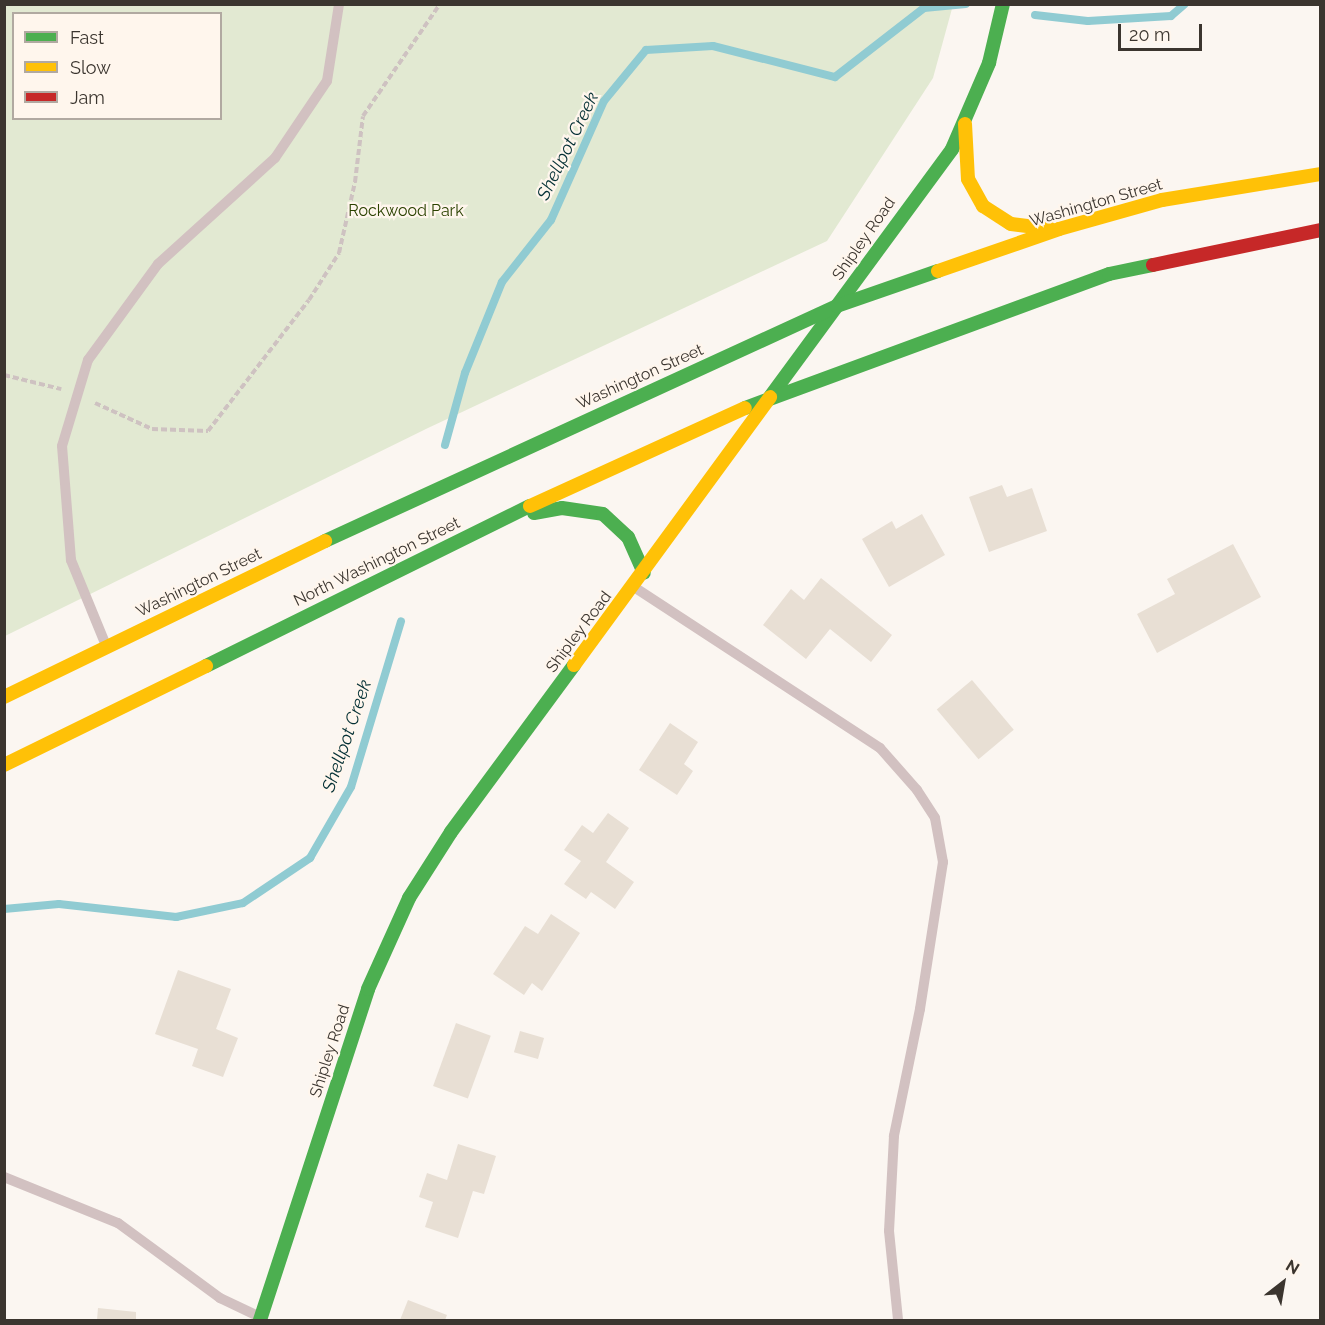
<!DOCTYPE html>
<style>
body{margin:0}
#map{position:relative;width:1325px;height:1325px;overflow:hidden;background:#fbf6f1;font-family:Raleway,sans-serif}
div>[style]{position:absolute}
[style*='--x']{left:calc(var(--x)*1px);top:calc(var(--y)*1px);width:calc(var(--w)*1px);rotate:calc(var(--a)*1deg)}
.green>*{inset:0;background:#e2e9d2}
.stream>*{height:8px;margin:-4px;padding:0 4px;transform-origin:4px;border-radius:4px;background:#90cbd2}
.building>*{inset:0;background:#e8dfd4;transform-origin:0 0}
.path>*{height:4px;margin-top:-2px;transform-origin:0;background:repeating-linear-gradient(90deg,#cec2c1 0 6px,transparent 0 9px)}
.lane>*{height:10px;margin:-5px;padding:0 5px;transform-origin:5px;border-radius:5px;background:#d2c1c1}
.fast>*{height:14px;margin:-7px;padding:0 7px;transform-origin:7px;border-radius:7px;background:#4caf50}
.slow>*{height:14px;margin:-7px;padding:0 7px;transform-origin:7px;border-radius:7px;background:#ffc107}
.jam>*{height:14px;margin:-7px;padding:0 7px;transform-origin:7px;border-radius:7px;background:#c62828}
span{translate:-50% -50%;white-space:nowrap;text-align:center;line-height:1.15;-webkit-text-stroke:4.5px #fff6ed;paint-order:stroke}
.street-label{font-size:16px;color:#3b352f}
.park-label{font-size:16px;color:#2b4200}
.water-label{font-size:18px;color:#043035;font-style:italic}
.frame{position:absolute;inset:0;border:6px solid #3b352f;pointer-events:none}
.legend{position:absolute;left:12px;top:12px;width:210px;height:108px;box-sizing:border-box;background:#fff6ed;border:2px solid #b1a9a1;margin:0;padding:8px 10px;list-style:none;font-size:18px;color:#3b352f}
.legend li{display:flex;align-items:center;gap:12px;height:30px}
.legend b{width:30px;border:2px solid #b1a9a1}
.north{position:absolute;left:1253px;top:1253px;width:60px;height:60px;-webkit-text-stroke:4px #fff6ed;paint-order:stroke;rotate:31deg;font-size:16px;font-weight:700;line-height:24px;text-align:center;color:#3b352f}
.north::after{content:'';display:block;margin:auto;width:21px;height:27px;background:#3b352f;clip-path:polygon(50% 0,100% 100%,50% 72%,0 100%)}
.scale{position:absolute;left:1118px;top:24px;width:84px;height:27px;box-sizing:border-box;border:3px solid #3b352f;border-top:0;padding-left:8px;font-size:18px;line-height:21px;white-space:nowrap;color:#3b352f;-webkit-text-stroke:4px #fff6ed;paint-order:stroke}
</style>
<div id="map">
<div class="green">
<i style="clip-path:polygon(evenodd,5px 5px,953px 5px,933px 78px,827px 241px,428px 428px,5px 636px,5px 5px,14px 14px,220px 14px,220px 118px,14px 118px,14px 14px)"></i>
</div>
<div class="stream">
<i style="--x:1035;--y:15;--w:53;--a:6.5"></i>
<i style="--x:1088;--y:21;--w:83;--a:-3.4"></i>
<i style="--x:1171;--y:16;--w:18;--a:-41"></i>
<i style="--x:445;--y:445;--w:75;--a:-74.5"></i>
<i style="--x:465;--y:373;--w:98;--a:-67.9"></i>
<i style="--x:502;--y:282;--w:79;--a:-51.7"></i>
<i style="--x:551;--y:220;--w:130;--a:-66"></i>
<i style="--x:604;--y:101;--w:66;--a:-50.5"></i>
<i style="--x:646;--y:50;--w:67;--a:-3.4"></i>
<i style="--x:713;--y:46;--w:126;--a:14.3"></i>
<i style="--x:835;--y:77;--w:113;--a:-37.8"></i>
<i style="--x:924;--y:8;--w:42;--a:-5.4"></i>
<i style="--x:4;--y:909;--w:55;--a:-5.2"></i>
<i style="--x:59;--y:904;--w:118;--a:6.3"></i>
<i style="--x:176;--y:917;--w:68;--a:-11.8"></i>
<i style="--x:243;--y:903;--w:81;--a:-33.9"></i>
<i style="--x:310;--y:858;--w:82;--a:-60"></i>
<i style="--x:351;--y:787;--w:173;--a:-73.2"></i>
</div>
<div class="building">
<i style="clip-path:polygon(1002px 485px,1007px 497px,1032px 488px,1047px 531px,989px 552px,969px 497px)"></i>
<i style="clip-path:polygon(922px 514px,945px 555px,889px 587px,862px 539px,892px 521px,896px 529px)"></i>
<i style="clip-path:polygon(1233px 544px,1261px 597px,1157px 653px,1137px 614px,1175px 594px,1167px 579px)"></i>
<i style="clip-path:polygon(821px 578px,892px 635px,871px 662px,830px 629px,806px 659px,763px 625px,791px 589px,804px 600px)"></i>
<i style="left:972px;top:680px;width:65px;height:46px;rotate:50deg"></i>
<i style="clip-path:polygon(670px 723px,698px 742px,684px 764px,693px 771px,677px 795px,639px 770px)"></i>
<i style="clip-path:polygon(608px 813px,629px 828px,606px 862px,634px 882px,615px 909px,591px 892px,586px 899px,564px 884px,581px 861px,564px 850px,582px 825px,593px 833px)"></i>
<i style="clip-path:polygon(551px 914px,580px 933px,542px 991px,532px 983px,524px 995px,493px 974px,525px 926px,538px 934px)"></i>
<i style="clip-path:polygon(178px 970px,231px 989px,216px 1029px,238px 1038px,223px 1077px,192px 1066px,198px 1049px,155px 1034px)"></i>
<i style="left:456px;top:1023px;width:37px;height:67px;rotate:20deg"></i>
<i style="left:520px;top:1031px;width:25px;height:22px;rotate:16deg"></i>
<i style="clip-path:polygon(458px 1144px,496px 1156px,484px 1194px,473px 1191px,458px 1238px,425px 1227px,433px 1202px,419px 1197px,427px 1173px,447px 1180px)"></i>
<i style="clip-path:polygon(408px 1300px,447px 1315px,445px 1320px,400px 1320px)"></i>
<i style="clip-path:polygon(98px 1308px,136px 1312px,136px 1320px,97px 1320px)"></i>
</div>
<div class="path">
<i style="--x:4;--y:375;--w:59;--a:13.8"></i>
<i style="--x:95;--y:403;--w:63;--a:24.5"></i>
<i style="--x:152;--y:429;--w:56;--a:2"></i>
<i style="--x:208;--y:431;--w:165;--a:-52.4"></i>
<i style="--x:309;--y:300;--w:56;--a:-57.4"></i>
<i style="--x:339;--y:253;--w:73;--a:-77.3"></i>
<i style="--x:355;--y:182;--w:66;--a:-83.1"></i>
<i style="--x:363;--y:116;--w:136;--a:-55.5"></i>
</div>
<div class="lane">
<i style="--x:634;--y:587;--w:294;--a:33.2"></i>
<i style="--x:880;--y:748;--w:56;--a:48.6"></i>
<i style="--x:917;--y:790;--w:33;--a:57"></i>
<i style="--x:935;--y:818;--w:45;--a:79.7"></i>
<i style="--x:943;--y:862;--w:149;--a:98.9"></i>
<i style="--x:920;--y:1009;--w:130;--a:101.6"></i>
<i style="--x:894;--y:1136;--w:95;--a:93"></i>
<i style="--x:889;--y:1231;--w:89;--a:84.2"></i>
<i style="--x:105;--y:643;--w:90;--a:-112.3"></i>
<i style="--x:71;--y:560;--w:114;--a:-94.5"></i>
<i style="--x:62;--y:446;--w:90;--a:-73.2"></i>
<i style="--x:88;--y:360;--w:119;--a:-53.9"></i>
<i style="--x:158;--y:264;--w:158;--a:-42.2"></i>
<i style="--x:275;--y:158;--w:93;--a:-56"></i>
<i style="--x:327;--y:81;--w:78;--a:-81.1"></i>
<i style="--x:4;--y:1177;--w:123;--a:22"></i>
<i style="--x:118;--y:1223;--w:127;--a:36.3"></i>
<i style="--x:220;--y:1298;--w:44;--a:25.4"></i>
</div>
<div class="fast">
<i style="--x:770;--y:397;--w:308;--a:-53.7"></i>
<i style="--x:952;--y:149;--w:94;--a:-66.7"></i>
<i style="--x:989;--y:63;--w:61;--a:-76.7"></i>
<i style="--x:745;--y:408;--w:388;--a:-20.2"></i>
<i style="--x:1109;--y:274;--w:45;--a:-11.6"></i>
<i style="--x:534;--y:513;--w:28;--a:-10"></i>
<i style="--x:562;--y:508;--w:41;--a:8.3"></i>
<i style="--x:603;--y:514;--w:34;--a:43"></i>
<i style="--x:628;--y:537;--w:39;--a:66"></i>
<i style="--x:325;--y:541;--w:563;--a:-24.65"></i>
<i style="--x:837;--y:306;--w:107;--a:-19.1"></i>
<i style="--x:206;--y:666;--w:361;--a:-26.3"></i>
<i style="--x:260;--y:1320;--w:348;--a:-71.9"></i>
<i style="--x:368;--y:989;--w:100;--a:-65.7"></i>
<i style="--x:409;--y:898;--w:78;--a:-57.5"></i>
<i style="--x:451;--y:832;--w:207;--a:-53.6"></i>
</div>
<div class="slow">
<i style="--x:965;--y:124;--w:55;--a:86.9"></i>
<i style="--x:968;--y:179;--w:31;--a:61"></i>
<i style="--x:983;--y:206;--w:33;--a:33"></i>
<i style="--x:1011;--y:224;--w:39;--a:7"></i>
<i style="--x:938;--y:271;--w:128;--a:-19.1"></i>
<i style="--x:1059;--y:229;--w:107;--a:-15.7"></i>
<i style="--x:1162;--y:200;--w:160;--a:-9.3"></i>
<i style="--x:530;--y:506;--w:236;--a:-24.5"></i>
<i style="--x:574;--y:665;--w:332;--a:-53.8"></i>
<i style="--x:4;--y:697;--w:357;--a:-25.9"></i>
<i style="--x:4;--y:765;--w:225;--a:-26.1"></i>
</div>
<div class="jam">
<i style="--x:1153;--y:265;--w:171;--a:-11.8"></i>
</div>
<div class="street-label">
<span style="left:1096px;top:203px;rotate:-16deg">Washington Street</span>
<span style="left:864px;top:239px;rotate:-55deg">Shipley Road</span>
<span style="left:640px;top:377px;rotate:-24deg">Washington Street</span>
<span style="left:377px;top:562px;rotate:-26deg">North Washington Street</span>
<span style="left:199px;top:583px;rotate:-26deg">Washington Street</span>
<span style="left:579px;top:632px;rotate:-53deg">Shipley Road</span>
<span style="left:330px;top:1051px;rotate:-72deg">Shipley Road</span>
</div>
<div class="park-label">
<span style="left:406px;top:211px">Rockwood Park</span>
</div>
<div class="water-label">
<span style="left:568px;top:146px;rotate:-64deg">Shellpot Creek</span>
<span style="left:347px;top:736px;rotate:-71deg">Shellpot Creek</span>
</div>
<div class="frame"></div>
<ul class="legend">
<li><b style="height:8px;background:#4caf50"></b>Fast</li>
<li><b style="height:8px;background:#ffc107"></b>Slow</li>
<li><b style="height:8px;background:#c62828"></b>Jam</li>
</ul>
<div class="north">N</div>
<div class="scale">20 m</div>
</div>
